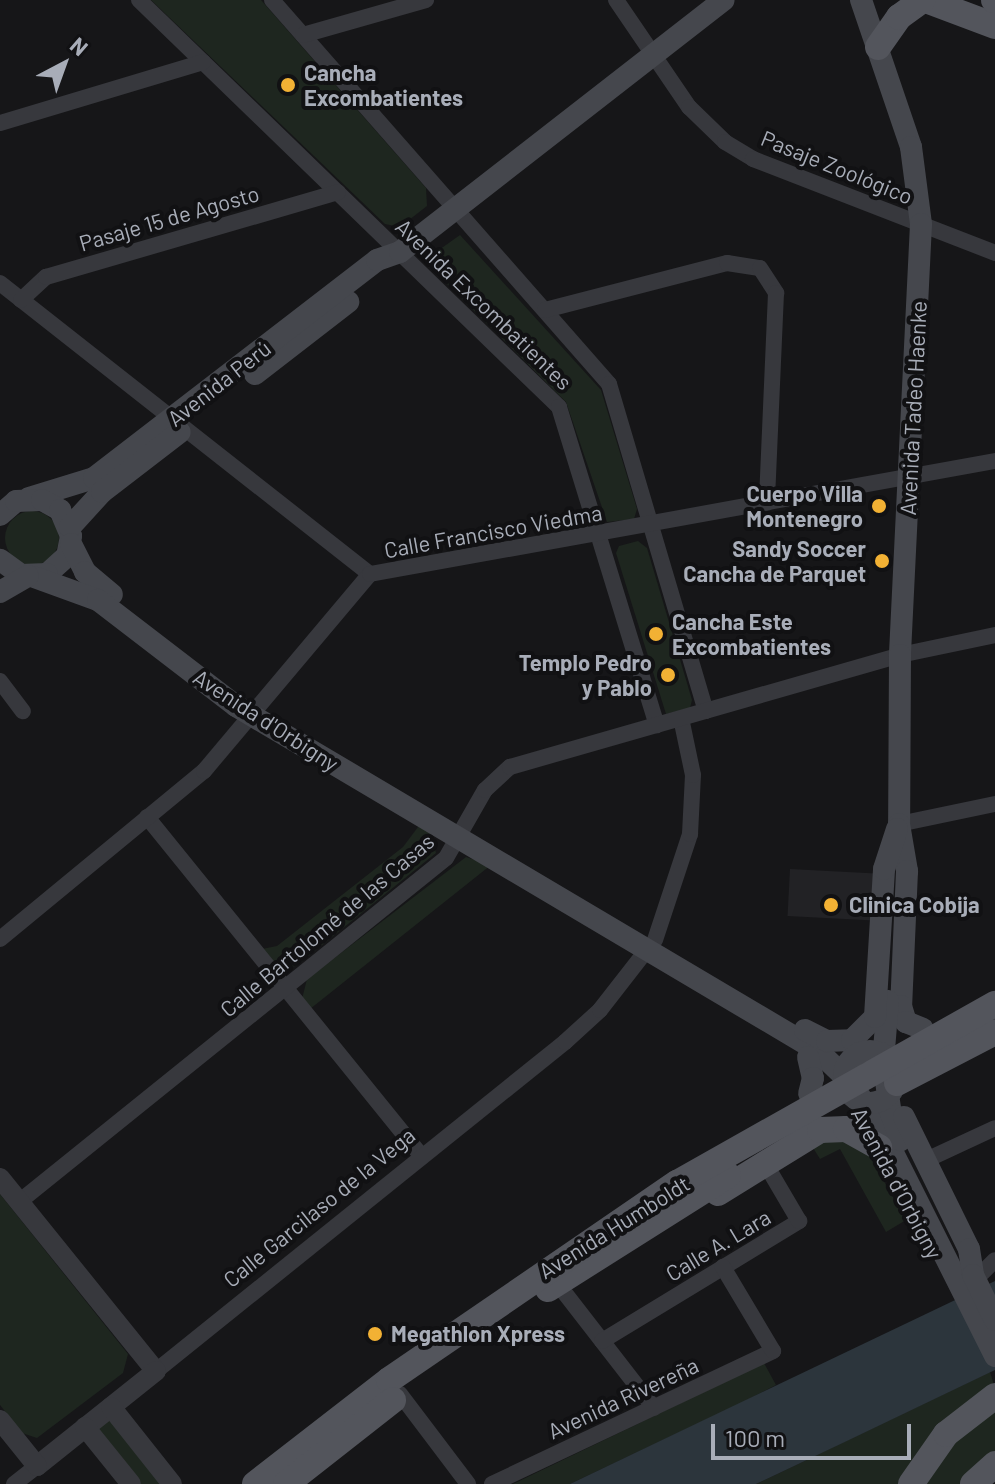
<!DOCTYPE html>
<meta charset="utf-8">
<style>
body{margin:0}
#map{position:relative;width:995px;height:1484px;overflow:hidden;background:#161618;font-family:Barlow,sans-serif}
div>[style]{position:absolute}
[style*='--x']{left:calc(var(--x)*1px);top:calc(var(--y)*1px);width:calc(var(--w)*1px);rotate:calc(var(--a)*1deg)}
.built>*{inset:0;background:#222225;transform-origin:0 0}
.green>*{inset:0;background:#1e261f}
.round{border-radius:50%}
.water>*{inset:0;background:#2c353c}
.minor>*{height:16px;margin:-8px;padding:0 8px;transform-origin:8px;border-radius:8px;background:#37383d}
.tertiary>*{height:20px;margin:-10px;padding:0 10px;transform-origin:10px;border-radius:10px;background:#37383d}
.secondary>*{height:22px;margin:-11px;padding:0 11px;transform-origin:11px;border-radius:11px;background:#45474d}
.secondary>.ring{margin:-11px;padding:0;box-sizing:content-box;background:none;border:22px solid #45474d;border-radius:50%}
.primary>*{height:26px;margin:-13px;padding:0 13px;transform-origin:13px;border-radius:13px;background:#53555c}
.dots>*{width:22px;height:22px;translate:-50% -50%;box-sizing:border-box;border:4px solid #111113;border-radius:50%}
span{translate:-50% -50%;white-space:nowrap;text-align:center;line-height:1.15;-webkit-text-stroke:8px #111113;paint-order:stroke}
.poi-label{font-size:22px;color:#a8adb8;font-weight:700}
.left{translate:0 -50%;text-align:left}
.right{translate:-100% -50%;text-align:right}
.street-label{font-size:22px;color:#a8adb8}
.north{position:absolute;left:24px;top:24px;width:80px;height:80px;-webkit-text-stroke:6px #111113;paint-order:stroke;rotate:41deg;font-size:22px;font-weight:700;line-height:32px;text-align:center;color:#a8adb8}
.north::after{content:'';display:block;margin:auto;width:28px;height:36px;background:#a8adb8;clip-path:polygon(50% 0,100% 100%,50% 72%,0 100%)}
.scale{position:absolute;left:711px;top:1424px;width:200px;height:36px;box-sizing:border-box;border:4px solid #a8adb8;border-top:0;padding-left:10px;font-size:24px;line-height:28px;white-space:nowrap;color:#a8adb8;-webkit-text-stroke:6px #111113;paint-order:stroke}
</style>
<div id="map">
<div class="built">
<i style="left:790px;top:869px;width:86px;height:47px;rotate:3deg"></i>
</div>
<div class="green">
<i style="clip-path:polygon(151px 0,261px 0,426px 188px,427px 206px,400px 227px,385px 224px)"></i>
<i style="clip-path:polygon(460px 235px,601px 390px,637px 509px,634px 519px,607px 522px,566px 402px,431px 268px,429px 257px)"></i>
<i class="round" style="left:5px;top:511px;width:54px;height:54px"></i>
<i style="clip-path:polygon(638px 541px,647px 548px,692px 700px,690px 708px,666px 714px,616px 553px,619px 546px)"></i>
<i style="clip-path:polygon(421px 823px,432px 836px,436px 853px,296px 966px,279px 968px,262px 949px,277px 946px,403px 847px)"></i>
<i style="clip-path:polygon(466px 857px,491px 865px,310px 1009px,302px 999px,307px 979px)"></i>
<i style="clip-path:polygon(845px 1140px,869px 1155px,906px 1220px,886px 1232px,840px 1149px,820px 1159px,810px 1143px)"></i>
<i style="clip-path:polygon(0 1194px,128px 1354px,123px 1373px,37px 1438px,22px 1433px,0 1405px)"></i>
<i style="clip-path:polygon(764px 1363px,776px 1385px,739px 1404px,570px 1484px,513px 1484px)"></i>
<i style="clip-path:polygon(990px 1372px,995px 1388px,904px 1484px,756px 1484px)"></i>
<i style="clip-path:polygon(995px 1404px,995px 1452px,960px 1484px,919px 1484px,933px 1461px)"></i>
<i style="clip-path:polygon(108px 1418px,164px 1484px,138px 1484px,98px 1434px,98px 1425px)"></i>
</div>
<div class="water">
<i style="clip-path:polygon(995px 1281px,995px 1370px,849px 1440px,756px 1484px,570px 1484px)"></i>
</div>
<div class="minor">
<i style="--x:139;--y:0;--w:585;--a:44.1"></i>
<i style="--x:559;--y:407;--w:333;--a:72.9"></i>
<i style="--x:272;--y:0;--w:511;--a:48.73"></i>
<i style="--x:609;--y:384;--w:341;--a:73.5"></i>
<i style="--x:616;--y:0;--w:130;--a:55.7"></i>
<i style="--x:689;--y:107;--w:50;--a:44.2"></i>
<i style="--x:725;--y:142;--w:33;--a:31"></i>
<i style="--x:753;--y:159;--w:260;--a:21.2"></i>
<i style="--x:303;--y:35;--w:128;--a:-15.9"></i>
<i style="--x:0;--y:123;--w:212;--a:-16.7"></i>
<i style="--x:0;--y:283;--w:471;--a:38.2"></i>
<i style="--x:21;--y:300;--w:34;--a:-43"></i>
<i style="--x:46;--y:277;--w:304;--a:-16.2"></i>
<i style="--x:545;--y:310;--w:188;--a:-14.5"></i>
<i style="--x:727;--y:263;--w:33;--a:9"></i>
<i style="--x:760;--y:268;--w:30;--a:57"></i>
<i style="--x:776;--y:293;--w:210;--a:92.5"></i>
<i style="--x:0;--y:681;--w:38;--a:53"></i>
<i style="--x:147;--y:817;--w:437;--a:51"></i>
<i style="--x:899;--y:824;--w:98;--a:-11.8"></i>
<i style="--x:0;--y:939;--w:264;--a:-39.5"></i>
<i style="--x:204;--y:771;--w:258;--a:-49.9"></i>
<i style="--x:370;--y:574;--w:635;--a:-10.25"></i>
<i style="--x:655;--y:940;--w:112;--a:-71.7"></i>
<i style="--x:690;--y:834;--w:59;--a:-87.1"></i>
<i style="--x:693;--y:775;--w:58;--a:-101.9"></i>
<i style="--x:924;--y:1161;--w:78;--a:-24.9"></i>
<i style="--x:19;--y:1202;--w:548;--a:-38.86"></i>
<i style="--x:446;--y:858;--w:78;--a:-60.2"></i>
<i style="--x:485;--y:790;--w:34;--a:-43"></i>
<i style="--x:510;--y:767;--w:406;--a:-16"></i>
<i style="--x:900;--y:655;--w:97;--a:-11.9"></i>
<i style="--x:975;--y:1280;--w:28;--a:-45"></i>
<i style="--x:557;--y:1283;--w:158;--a:52.2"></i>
<i style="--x:602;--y:1341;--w:231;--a:-31.3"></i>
<i style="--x:799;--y:1221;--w:67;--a:-120.4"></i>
<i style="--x:156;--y:1371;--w:525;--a:-38.81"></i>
<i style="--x:565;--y:1042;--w:47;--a:-42.4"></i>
<i style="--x:600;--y:1010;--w:68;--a:-52.1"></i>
<i style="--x:400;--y:1394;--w:113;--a:52.9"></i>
<i style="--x:14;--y:1484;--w:29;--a:-38"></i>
<i style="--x:492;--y:1484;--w:311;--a:-25.3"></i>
<i style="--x:773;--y:1351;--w:98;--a:-120.8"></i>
</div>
<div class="tertiary">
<i style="--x:0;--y:1178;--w:248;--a:51.1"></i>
<i style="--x:156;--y:1371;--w:152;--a:141.4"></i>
<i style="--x:37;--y:1466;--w:59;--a:-128.8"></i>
<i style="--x:111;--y:1407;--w:98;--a:51.6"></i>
<i style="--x:85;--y:1427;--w:73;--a:51.1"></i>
</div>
<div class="secondary">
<i style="--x:861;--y:0;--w:155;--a:71.2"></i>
<i style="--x:911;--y:147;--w:78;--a:82.6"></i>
<i style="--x:921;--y:224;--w:432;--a:92.8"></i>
<i style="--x:900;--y:655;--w:169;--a:90.3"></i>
<i style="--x:899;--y:824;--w:48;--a:80.3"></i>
<i style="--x:907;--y:871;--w:135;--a:92.5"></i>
<i style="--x:901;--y:1006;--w:17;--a:73"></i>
<i style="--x:906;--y:1022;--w:18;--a:22"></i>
<i style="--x:255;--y:374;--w:118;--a:-37.7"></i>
<i style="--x:29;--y:498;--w:68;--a:-17.1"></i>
<i style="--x:94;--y:478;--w:357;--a:-37.6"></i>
<i style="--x:377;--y:260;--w:24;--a:-19"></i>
<i style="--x:400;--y:252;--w:410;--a:-37.9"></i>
<i style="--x:0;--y:515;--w:21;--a:-41"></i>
<i style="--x:16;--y:501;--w:26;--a:-2"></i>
<i style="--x:42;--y:500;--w:21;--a:29"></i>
<i style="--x:60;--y:510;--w:28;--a:67"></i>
<i style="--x:71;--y:536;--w:20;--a:101"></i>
<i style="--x:67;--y:556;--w:27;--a:138"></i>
<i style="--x:47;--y:574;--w:26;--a:178"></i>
<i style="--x:21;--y:575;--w:26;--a:-144"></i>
<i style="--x:70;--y:527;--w:47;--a:-47.6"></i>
<i style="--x:102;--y:492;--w:98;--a:-37.6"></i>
<i style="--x:71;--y:544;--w:31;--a:63"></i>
<i style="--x:85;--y:572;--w:35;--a:40"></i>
<i style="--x:34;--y:577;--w:68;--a:19.8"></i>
<i style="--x:98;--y:600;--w:174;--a:37.5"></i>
<i style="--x:236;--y:706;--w:677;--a:30.66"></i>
<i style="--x:818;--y:1051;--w:43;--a:44.1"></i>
<i style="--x:849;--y:1081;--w:49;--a:55"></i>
<i style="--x:877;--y:1121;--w:263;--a:63.3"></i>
<i style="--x:0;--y:592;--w:32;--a:-30"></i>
<i style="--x:888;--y:1001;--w:61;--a:94.7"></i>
<i style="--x:883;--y:1062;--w:53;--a:81.3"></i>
<i style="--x:891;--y:1114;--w:28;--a:69"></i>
<i style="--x:805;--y:1030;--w:25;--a:27"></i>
<i style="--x:827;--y:1041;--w:25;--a:-2"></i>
<i style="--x:852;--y:1040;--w:33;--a:-45"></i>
<i style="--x:875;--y:1017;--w:148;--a:-86.5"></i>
<i style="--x:884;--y:869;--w:42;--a:-72"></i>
<i class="ring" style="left:844px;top:1051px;width:30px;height:30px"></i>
<i style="--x:808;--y:1057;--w:22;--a:77"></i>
<i style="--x:813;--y:1078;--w:16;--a:104"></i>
<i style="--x:904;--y:1117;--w:147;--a:63.8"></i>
<i style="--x:969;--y:1249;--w:26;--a:81"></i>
<i style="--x:973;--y:1275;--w:50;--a:63.9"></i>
</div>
<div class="primary">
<i style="--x:926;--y:0;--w:74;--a:20.6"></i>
<i style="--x:994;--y:0;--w:1;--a:0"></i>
<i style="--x:878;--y:47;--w:37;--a:-55"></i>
<i style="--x:899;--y:17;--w:29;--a:-36"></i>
<i style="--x:897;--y:1083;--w:110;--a:-27.5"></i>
<i style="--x:718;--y:1193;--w:120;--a:-31.7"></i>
<i style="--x:820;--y:1130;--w:26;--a:-2"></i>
<i style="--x:846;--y:1129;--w:38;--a:29"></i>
<i style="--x:548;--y:1289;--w:213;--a:-32.3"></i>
<i style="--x:255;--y:1484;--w:170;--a:-37.8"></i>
<i style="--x:389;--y:1380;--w:349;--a:-34.4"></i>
<i style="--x:677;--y:1183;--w:365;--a:-29.4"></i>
<i style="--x:286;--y:1484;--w:136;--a:-38.1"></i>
<i style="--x:911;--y:1484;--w:61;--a:-55"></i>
<i style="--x:946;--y:1434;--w:62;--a:-37.8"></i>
<i style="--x:973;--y:1484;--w:30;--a:-42"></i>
</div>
<div class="dots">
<i style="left:288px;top:85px;background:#f2b134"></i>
<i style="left:879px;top:506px;background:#f2b134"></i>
<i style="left:882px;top:561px;background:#f2b134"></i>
<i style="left:656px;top:634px;background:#f2b134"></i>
<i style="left:668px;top:675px;background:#f2b134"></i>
<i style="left:831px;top:905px;background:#f2b134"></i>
<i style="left:375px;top:1334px;background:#f2b134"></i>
</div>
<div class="poi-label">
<span class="left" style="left:304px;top:85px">Cancha<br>Excombatientes</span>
<span class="right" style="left:863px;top:506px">Cuerpo Villa<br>Montenegro</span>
<span class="right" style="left:866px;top:561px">Sandy Soccer<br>Cancha de Parquet</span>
<span class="left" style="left:672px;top:634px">Cancha Este<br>Excombatientes</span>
<span class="right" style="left:652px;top:675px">Templo Pedro<br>y Pablo</span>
<span class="left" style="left:849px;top:905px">Clinica Cobija</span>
<span class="left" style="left:391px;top:1334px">Megathlon Xpress</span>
</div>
<div class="street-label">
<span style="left:837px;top:167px;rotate:22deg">Pasaje Zoológico</span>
<span style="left:169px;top:218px;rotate:-16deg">Pasaje 15 de Agosto</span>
<span style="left:484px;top:304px;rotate:44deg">Avenida Excombatientes</span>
<span style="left:219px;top:383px;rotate:-38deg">Avenida Perú</span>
<span style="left:913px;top:408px;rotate:-87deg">Avenida Tadeo Haenke</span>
<span style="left:493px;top:531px;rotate:-10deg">Calle Francisco Viedma</span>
<span style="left:266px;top:720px;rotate:33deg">Avenida d'Orbigny</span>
<span style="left:327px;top:925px;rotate:-40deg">Calle Bartolomé de las Casas</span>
<span style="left:897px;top:1183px;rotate:62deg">Avenida d'Orbigny</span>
<span style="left:319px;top:1207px;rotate:-39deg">Calle Garcilaso de la Vega</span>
<span style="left:614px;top:1227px;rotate:-32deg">Avenida Humboldt</span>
<span style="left:718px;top:1245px;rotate:-31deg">Calle A. Lara</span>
<span style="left:623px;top:1398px;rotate:-25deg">Avenida Rivereña</span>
</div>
<div class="north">N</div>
<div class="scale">100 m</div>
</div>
